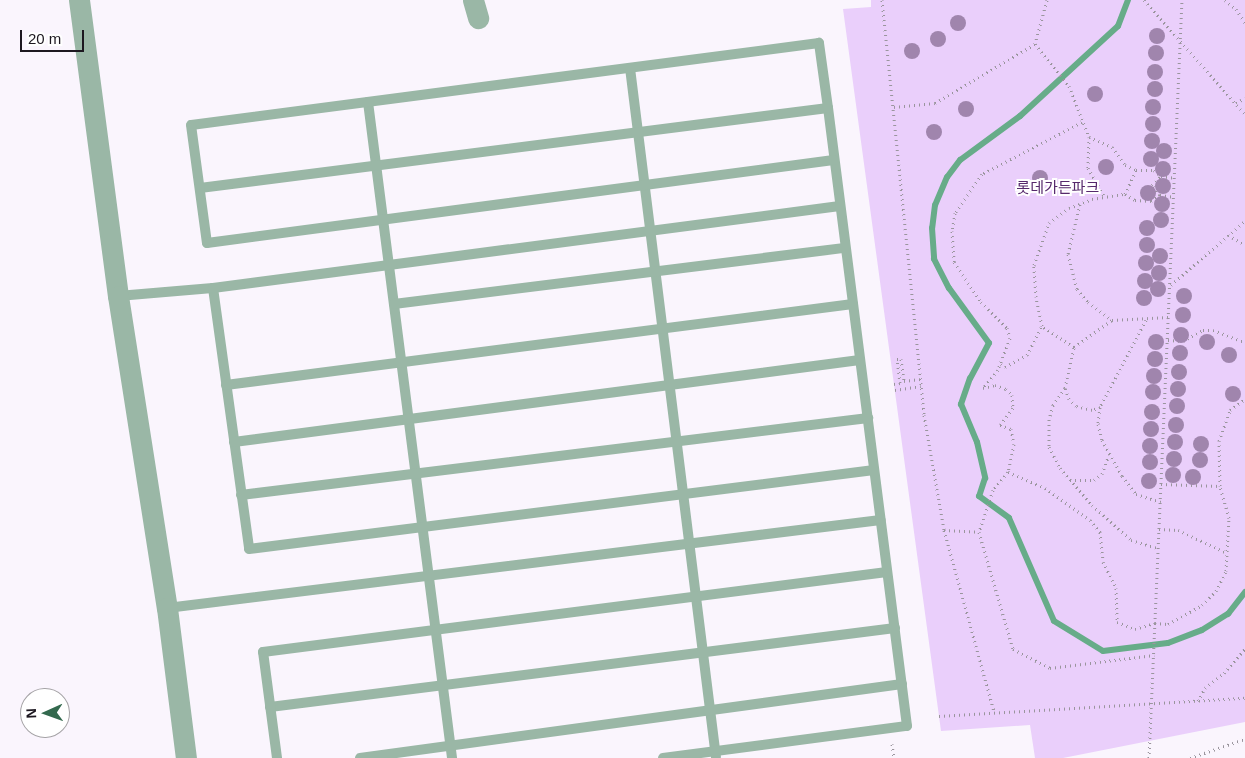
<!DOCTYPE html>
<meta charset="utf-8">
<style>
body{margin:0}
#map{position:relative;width:1245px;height:758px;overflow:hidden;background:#faf5fd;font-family:Arial,"Noto Sans KR",sans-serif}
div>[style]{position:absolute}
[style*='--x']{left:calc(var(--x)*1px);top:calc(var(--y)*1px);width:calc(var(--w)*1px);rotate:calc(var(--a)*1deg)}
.green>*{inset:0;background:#eacffb}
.stream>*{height:6px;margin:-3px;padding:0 3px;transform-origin:3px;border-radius:3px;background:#67ac89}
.path>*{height:3px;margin-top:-1.5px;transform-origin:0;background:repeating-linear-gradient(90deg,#9a959d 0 1px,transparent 0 5px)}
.lane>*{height:10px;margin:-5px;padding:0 5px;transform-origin:5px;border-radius:5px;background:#9ab7a6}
.street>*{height:21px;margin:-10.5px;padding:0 10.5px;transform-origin:10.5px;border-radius:10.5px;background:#9ab7a6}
.trees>*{width:16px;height:16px;margin:-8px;border-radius:50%;background:#a085ad}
span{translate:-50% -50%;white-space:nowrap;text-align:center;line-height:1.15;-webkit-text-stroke:4px #fff;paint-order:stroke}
.park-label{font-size:15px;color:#56296c}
.north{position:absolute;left:20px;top:688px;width:50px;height:50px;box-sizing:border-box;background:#fff;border:1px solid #a5a3a6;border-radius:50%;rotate:268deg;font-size:14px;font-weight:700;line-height:20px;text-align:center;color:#1d1820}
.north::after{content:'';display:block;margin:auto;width:18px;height:22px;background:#33694e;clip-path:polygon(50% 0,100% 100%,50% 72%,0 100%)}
.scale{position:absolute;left:20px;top:30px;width:64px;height:22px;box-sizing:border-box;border:2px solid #1d1820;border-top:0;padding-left:6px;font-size:15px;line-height:18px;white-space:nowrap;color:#1d1820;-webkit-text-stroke:4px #fff;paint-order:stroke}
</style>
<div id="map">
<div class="green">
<i style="clip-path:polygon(871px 0,1245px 0,1245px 722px,1063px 758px,1035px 758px,1030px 725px,941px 731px,843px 9px,871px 7px)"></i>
</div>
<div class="stream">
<i style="--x:1128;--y:0;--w:28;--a:111"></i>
<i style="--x:1118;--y:26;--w:133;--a:137.4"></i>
<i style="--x:1020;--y:116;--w:74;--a:143.7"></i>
<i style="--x:960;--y:160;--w:21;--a:127"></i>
<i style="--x:947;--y:177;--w:30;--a:113"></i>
<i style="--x:935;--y:205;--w:23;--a:97"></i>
<i style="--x:932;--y:228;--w:31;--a:86"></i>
<i style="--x:934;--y:259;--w:33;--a:63"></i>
<i style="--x:949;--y:288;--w:68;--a:54"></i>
<i style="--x:989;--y:343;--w:40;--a:118"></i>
<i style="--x:970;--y:378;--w:28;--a:109"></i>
<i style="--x:961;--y:404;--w:41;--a:67.2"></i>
<i style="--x:977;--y:442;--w:37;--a:77"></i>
<i style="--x:985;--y:478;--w:19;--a:108"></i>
<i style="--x:979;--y:496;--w:37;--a:36"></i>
<i style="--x:1009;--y:518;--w:112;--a:66.4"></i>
<i style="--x:1054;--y:621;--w:57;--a:31.5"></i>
<i style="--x:1103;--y:651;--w:65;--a:-7"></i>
<i style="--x:1168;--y:643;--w:36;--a:-21"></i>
<i style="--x:1202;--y:630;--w:31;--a:-32"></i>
<i style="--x:1228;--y:614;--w:28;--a:-52"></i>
</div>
<div class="path">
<i style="--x:882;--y:0;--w:417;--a:84.2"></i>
<i style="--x:924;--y:415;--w:117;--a:80.1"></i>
<i style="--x:944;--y:530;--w:189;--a:74.6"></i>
<i style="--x:1047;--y:0;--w:46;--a:105.3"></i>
<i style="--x:1035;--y:44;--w:54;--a:51"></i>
<i style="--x:1069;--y:86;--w:55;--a:68.6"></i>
<i style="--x:1089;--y:137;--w:31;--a:92"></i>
<i style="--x:1088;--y:168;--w:34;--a:60"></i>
<i style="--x:1144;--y:0;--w:152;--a:48.5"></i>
<i style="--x:1225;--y:0;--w:14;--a:39"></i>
<i style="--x:1236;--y:9;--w:17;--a:57"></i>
<i style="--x:1236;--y:103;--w:10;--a:-29"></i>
<i style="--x:894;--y:107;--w:41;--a:-5.6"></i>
<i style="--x:935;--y:103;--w:116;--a:-30.5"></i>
<i style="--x:1082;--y:122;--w:113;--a:152.5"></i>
<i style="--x:982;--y:174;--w:47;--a:124.7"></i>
<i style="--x:955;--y:213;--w:18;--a:99"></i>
<i style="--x:952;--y:231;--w:31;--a:86"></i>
<i style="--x:954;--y:262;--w:48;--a:56"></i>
<i style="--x:981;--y:302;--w:37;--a:45"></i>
<i style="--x:1007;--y:328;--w:10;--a:73"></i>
<i style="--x:1010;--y:338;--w:34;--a:111"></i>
<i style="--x:998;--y:370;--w:23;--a:130"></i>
<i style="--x:983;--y:388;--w:12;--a:-14"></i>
<i style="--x:995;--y:385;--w:12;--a:20"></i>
<i style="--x:1006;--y:389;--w:8;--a:45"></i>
<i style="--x:1012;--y:395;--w:13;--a:86"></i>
<i style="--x:1013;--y:408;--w:21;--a:127"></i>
<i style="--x:1000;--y:425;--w:12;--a:20"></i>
<i style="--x:1011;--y:429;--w:15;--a:79"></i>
<i style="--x:1014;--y:444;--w:29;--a:102"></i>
<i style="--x:1008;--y:472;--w:23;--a:130"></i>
<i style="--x:993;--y:490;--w:44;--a:108.4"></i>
<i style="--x:979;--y:532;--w:122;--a:73.8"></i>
<i style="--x:1013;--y:649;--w:42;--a:27.2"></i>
<i style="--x:1050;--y:668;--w:105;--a:-7.1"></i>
<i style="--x:1089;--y:137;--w:25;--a:23"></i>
<i style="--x:1112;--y:147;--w:22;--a:54"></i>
<i style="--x:1125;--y:165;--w:12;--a:24"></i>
<i style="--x:1125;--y:194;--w:12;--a:31"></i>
<i style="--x:1135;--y:200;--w:16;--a:4"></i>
<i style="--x:1151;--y:201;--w:11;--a:-34"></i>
<i style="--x:1160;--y:195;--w:15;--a:8"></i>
<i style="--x:1160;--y:195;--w:13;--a:-129"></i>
<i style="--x:1152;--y:185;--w:13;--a:-45"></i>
<i style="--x:1080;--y:204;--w:51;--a:103.5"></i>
<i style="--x:1068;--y:254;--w:36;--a:76"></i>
<i style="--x:1077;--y:289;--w:17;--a:50"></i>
<i style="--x:1088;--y:302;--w:30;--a:37"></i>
<i style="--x:1112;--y:320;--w:57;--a:-3"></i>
<i style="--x:1228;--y:235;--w:20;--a:30"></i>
<i style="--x:1171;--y:285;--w:98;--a:-40.9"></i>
<i style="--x:1146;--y:320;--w:98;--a:117.9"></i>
<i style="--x:1100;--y:407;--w:17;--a:97"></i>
<i style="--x:1098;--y:424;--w:16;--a:76"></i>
<i style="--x:1102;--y:440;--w:41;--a:60.9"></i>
<i style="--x:1122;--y:476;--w:23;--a:52"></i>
<i style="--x:1136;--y:494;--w:26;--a:18"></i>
<i style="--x:1168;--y:340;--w:15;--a:4"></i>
<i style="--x:1183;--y:341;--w:23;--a:-29"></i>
<i style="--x:1203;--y:330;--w:10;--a:0"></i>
<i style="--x:1213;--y:330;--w:34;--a:21"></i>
<i style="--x:1074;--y:347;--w:38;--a:-147"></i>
<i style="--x:1042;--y:326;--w:30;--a:-102"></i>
<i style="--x:1036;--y:297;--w:32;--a:-94"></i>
<i style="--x:1034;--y:265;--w:45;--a:-70.3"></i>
<i style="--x:1049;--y:223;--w:25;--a:-37"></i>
<i style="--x:1069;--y:208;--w:25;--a:-21"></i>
<i style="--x:1092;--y:199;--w:33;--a:-9"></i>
<i style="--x:1125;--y:194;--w:26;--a:-65"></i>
<i style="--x:1136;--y:170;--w:18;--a:0"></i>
<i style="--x:1154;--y:170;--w:9;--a:41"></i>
<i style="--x:1161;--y:176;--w:15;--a:8"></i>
<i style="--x:1001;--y:364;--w:5;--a:37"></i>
<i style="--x:1005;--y:367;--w:25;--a:-29"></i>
<i style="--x:1027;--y:355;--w:33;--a:-63"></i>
<i style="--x:894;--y:384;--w:6;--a:-9"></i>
<i style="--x:900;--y:383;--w:24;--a:-97"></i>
<i style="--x:897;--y:359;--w:4;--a:0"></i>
<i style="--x:901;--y:359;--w:22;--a:82"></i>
<i style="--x:904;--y:381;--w:16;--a:-7"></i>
<i style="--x:1065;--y:388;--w:21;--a:125"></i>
<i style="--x:1053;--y:405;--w:15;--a:106"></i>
<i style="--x:1049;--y:419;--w:28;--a:90"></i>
<i style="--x:1049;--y:447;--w:24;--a:62"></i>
<i style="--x:1060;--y:468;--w:49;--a:49.1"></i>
<i style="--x:1092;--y:505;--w:52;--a:41.9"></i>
<i style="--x:1131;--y:540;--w:28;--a:17"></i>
<i style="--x:895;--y:390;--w:26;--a:-9"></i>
<i style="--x:1100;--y:407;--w:9;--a:159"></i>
<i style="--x:1092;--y:410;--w:16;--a:-166"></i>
<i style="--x:1076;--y:406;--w:10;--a:-135"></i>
<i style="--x:1069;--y:399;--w:12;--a:-110"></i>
<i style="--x:1065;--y:388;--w:42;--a:-77.6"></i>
<i style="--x:1074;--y:347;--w:47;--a:-35.4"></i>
<i style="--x:1008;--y:472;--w:40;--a:23.4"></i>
<i style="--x:1045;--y:488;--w:55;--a:35.4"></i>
<i style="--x:1090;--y:520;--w:16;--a:50"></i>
<i style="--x:1100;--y:532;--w:30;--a:84"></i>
<i style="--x:1103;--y:562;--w:29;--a:63"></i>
<i style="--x:1116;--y:588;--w:34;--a:88"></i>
<i style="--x:1117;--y:622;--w:19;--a:21"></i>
<i style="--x:1135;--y:629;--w:21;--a:-17"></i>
<i style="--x:1155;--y:623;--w:13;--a:4"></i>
<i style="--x:1168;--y:624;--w:39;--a:-29"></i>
<i style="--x:1202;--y:605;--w:20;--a:-45"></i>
<i style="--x:1216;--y:591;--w:22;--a:-63"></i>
<i style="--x:1226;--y:571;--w:53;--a:-86.8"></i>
<i style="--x:1229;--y:518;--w:33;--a:-106"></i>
<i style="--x:1220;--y:486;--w:45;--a:-91.3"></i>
<i style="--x:1219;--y:441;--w:33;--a:-70"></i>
<i style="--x:1230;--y:410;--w:19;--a:-36"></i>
<i style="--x:1070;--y:480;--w:24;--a:0"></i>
<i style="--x:1094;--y:480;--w:10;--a:-37"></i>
<i style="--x:1102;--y:474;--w:20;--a:-70"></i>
<i style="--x:1161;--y:484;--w:59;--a:1.9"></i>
<i style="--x:1159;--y:529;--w:19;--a:3"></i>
<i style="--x:1178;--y:530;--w:54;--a:25.1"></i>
<i style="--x:944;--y:530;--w:35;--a:3"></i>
<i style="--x:1198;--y:701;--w:15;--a:-62"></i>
<i style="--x:1205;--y:688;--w:24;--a:-38"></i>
<i style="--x:1224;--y:673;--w:32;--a:-49"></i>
<i style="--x:939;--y:716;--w:307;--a:-3.4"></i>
<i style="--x:892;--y:744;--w:14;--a:82"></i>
<i style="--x:1149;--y:758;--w:759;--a:-87.51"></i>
<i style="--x:1190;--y:758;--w:58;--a:-19.1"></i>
</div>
<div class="lane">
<i style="--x:630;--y:68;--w:694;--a:82.89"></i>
<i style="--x:368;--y:102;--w:661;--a:82.7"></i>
<i style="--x:200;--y:188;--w:633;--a:-7.26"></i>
<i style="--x:213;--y:288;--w:263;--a:82.1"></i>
<i style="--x:249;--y:549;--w:630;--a:-7.2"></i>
<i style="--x:118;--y:296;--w:95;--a:-4.8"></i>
<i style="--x:213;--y:288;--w:632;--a:-7.45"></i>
<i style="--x:394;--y:304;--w:454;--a:-7.1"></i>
<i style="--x:226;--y:385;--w:632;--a:-7.36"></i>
<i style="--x:234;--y:442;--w:631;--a:-7.46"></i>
<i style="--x:241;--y:495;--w:632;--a:-7"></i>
<i style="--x:167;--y:608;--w:719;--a:-7.03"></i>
<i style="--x:270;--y:707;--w:630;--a:-7.2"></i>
<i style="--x:277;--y:758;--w:107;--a:-97.5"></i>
<i style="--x:263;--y:652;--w:629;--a:-7.31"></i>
<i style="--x:360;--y:758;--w:547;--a:-7.77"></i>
<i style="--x:663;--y:758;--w:246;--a:-7.5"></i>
<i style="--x:907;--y:726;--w:623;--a:-97.28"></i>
<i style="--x:828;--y:108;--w:66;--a:-97.9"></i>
<i style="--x:819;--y:43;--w:633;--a:172.56"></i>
<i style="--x:191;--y:125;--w:119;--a:82.3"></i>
<i style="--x:207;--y:243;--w:632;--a:-7.54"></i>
</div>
<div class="street">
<i style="--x:79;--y:0;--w:299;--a:82.5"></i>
<i style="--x:118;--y:296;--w:316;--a:81.1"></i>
<i style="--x:167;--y:608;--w:151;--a:82.8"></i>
<i style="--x:473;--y:0;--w:19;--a:74"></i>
</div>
<div class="trees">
<i style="left:958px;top:23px"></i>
<i style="left:1157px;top:36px"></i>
<i style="left:938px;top:39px"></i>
<i style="left:912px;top:51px"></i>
<i style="left:1156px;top:53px"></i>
<i style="left:1155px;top:72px"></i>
<i style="left:1155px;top:89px"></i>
<i style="left:1095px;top:94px"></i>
<i style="left:1153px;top:107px"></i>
<i style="left:966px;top:109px"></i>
<i style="left:1153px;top:124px"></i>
<i style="left:934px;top:132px"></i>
<i style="left:1152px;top:141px"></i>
<i style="left:1164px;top:151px"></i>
<i style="left:1151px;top:159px"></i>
<i style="left:1106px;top:167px"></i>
<i style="left:1163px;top:169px"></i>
<i style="left:1040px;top:178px"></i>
<i style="left:1163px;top:186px"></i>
<i style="left:1148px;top:193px"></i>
<i style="left:1162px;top:204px"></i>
<i style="left:1161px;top:220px"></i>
<i style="left:1147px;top:228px"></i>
<i style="left:1147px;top:245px"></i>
<i style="left:1160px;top:256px"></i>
<i style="left:1146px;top:263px"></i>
<i style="left:1159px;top:273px"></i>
<i style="left:1145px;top:281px"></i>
<i style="left:1158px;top:289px"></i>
<i style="left:1184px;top:296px"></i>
<i style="left:1144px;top:298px"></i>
<i style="left:1183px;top:315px"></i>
<i style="left:1181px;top:335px"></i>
<i style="left:1156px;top:342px"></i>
<i style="left:1207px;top:342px"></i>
<i style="left:1180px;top:353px"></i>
<i style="left:1229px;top:355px"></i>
<i style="left:1155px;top:359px"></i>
<i style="left:1179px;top:372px"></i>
<i style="left:1154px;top:376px"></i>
<i style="left:1178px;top:389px"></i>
<i style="left:1153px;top:392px"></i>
<i style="left:1233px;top:394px"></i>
<i style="left:1177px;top:406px"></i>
<i style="left:1152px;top:412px"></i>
<i style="left:1176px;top:425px"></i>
<i style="left:1151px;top:429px"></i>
<i style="left:1175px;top:442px"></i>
<i style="left:1201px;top:444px"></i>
<i style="left:1150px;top:446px"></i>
<i style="left:1174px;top:459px"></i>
<i style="left:1200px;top:460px"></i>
<i style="left:1150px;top:462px"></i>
<i style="left:1173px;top:475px"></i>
<i style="left:1193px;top:477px"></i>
<i style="left:1149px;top:481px"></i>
</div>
<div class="park-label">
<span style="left:1058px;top:188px">롯데가든파크</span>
</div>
<div class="north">N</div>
<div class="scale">20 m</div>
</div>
